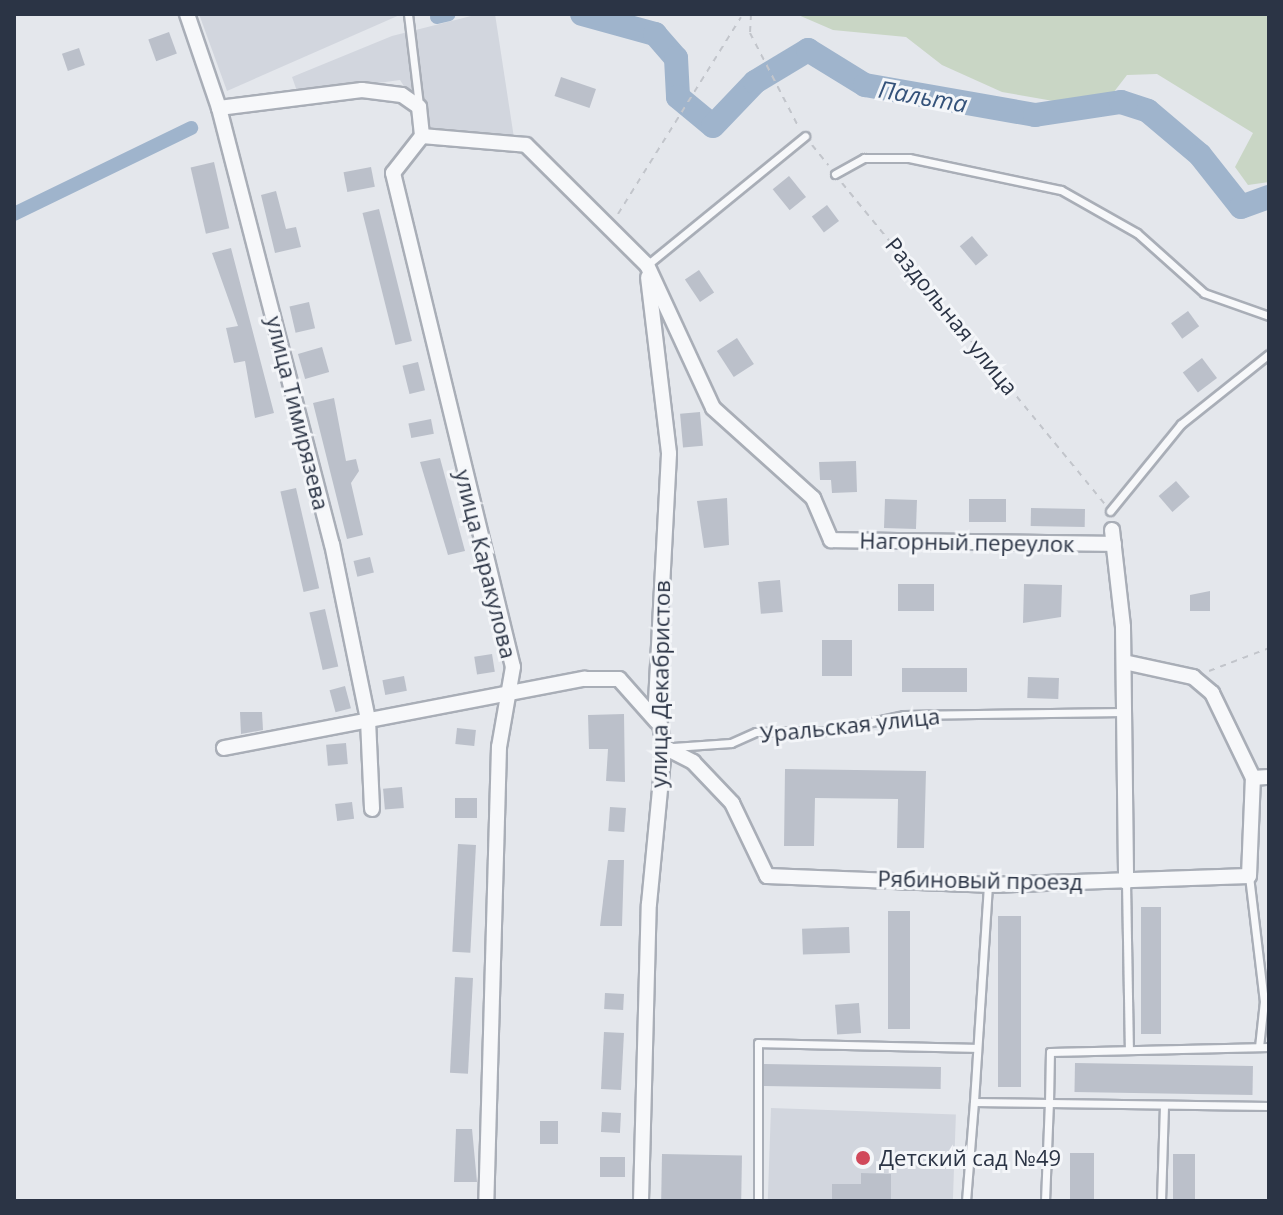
<!DOCTYPE html>
<meta charset="utf-8">
<style>
body{margin:0}
#map{position:relative;width:1283px;height:1215px;overflow:hidden;background:#e4e7ec;font-family:"Open Sans",sans-serif}
div>[style]{position:absolute}
[style*='--x']{left:calc(var(--x)*1px);top:calc(var(--y)*1px);width:calc(var(--w)*1px);rotate:calc(var(--a)*1deg)}
.built>*{inset:0;background:#d2d6de;transform-origin:0 0}
.green>*{inset:0;background:#c9d6c5}
.canal>*{height:14px;margin:-7px;padding:0 7px;transform-origin:7px;border-radius:7px;background:#9fb4cc}
.river>*{height:24px;margin:-12px;padding:0 12px;transform-origin:12px;border-radius:12px;background:#9fb4cc}
.building>*{inset:0;background:#bbc0ca;transform-origin:0 0}
.path>*{height:2px;margin-top:-1px;transform-origin:0;background:repeating-linear-gradient(90deg,#c2c5cb 0 6px,transparent 0 12px)}
.roads{filter:drop-shadow(2px 0 #a9aeb7) drop-shadow(-2px 0 #a9aeb7) drop-shadow(0 2px #a9aeb7) drop-shadow(0 -2px #a9aeb7)}
.lane>*{height:7px;margin:-3.5px;padding:0 3.5px;transform-origin:3.5px;border-radius:3.5px;background:#f7f8fa}
.street>*{height:14px;margin:-7px;padding:0 7px;transform-origin:7px;border-radius:7px;background:#f7f8fa}
.dots>*{width:22px;height:22px;translate:-50% -50%;box-sizing:border-box;border:4px solid #f4f6f9;border-radius:50%}
span{translate:-50% -50%;white-space:nowrap;text-align:center;line-height:1.15;-webkit-text-stroke:6px #f4f6f9;paint-order:stroke}
.street-label{font-size:22px;color:#2b3445}
.poi-label{font-size:22px;color:#2b3445}
.left{translate:0 -50%;text-align:left}
.water-label{font-size:24px;color:#34527a;font-style:italic}
.frame{position:absolute;inset:0;border:16px solid #2b3445;pointer-events:none}
</style>
<div id="map">
<div class="built">
<i style="clip-path:polygon(199px 14px,402px 14px,227px 91px)"></i>
<i style="clip-path:polygon(479px 14px,495px 14px,514px 138px,434px 133px,400px 80px,298px 94px,292px 77px,392px 36px)"></i>
<i style="left:771px;top:1108px;width:185px;height:93px;rotate:2deg"></i>
</div>
<div class="green">
<i style="clip-path:polygon(796px 14px,1269px 14px,1269px 182px,1248px 185px,1235px 167px,1253px 133px,1157px 74px,1127px 75px,1110px 97px,1059px 102px,1002px 92px,942px 65px,906px 37px,833px 30px)"></i>
</div>
<div class="canal">
<i style="--x:437;--y:17;--w:12;--a:-14"></i>
<i style="--x:14;--y:214;--w:197;--a:-25.9"></i>
</div>
<div class="river">
<i style="--x:582;--y:14;--w:76;--a:15.3"></i>
<i style="--x:655;--y:34;--w:32;--a:49"></i>
<i style="--x:676;--y:58;--w:39;--a:87"></i>
<i style="--x:678;--y:97;--w:45;--a:39.6"></i>
<i style="--x:713;--y:126;--w:61;--a:-46.3"></i>
<i style="--x:755;--y:82;--w:62;--a:-31.1"></i>
<i style="--x:808;--y:50;--w:67;--a:31.6"></i>
<i style="--x:865;--y:85;--w:173;--a:10"></i>
<i style="--x:1035;--y:115;--w:87;--a:-8.6"></i>
<i style="--x:1121;--y:102;--w:28;--a:18"></i>
<i style="--x:1148;--y:111;--w:68;--a:40.2"></i>
<i style="--x:1200;--y:155;--w:66;--a:51.7"></i>
<i style="--x:1241;--y:207;--w:30;--a:-20"></i>
</div>
<div class="building">
<i style="left:169px;top:32px;width:23px;height:22px;rotate:70deg"></i>
<i style="left:79px;top:48px;width:18px;height:18px;rotate:71deg"></i>
<i style="left:561px;top:77px;width:37px;height:20px;rotate:19deg"></i>
<i style="left:214px;top:162px;width:68px;height:24px;rotate:77deg"></i>
<i style="left:371px;top:167px;width:20px;height:28px;rotate:79deg"></i>
<i style="left:789px;top:176px;width:27px;height:21px;rotate:51deg"></i>
<i style="clip-path:polygon(276px 191px,286px 229px,296px 227px,301px 247px,275px 253px,261px 195px)"></i>
<i style="left:827px;top:205px;width:20px;height:19px;rotate:53deg"></i>
<i style="left:379px;top:209px;width:136px;height:17px;rotate:76deg"></i>
<i style="left:972px;top:236px;width:25px;height:16px;rotate:50deg"></i>
<i style="clip-path:polygon(231px 248px,274px 413px,255px 418px,245px 361px,234px 363px,226px 328px,238px 326px,212px 253px)"></i>
<i style="left:699px;top:270px;width:27px;height:17px;rotate:56deg"></i>
<i style="left:309px;top:302px;width:27px;height:20px;rotate:77deg"></i>
<i style="left:1188px;top:311px;width:19px;height:21px;rotate:54deg"></i>
<i style="left:737px;top:338px;width:31px;height:24px;rotate:57deg"></i>
<i style="left:322px;top:347px;width:26px;height:25px;rotate:74deg"></i>
<i style="left:1202px;top:358px;width:25px;height:24px;rotate:53deg"></i>
<i style="left:418px;top:362px;width:29px;height:16px;rotate:76deg"></i>
<i style="clip-path:polygon(334px 398px,346px 461px,356px 459px,359px 471px,351px 483px,363px 535px,347px 539px,313px 403px)"></i>
<i style="left:700px;top:412px;width:34px;height:20px;rotate:85deg"></i>
<i style="left:431px;top:419px;width:15px;height:23px;rotate:79deg"></i>
<i style="clip-path:polygon(440px 458px,465px 551px,448px 555px,420px 462px)"></i>
<i style="clip-path:polygon(856px 461px,857px 492px,832px 493px,831px 480px,820px 480px,819px 462px)"></i>
<i style="left:1176px;top:481px;width:21px;height:23px;rotate:49deg"></i>
<i style="left:296px;top:488px;width:103px;height:16px;rotate:77deg"></i>
<i style="clip-path:polygon(727px 498px,729px 545px,704px 548px,697px 501px)"></i>
<i style="left:885px;top:499px;width:32px;height:29px;rotate:2deg"></i>
<i style="left:969px;top:499px;width:37px;height:23px"></i>
<i style="left:1031px;top:508px;width:54px;height:18px;rotate:1deg"></i>
<i style="left:370px;top:557px;width:16px;height:17px;rotate:76deg"></i>
<i style="left:780px;top:580px;width:32px;height:22px;rotate:85deg"></i>
<i style="left:898px;top:584px;width:36px;height:27px"></i>
<i style="clip-path:polygon(1024px 584px,1062px 585px,1061px 617px,1023px 623px)"></i>
<i style="clip-path:polygon(1210px 591px,1210px 611px,1190px 611px,1190px 595px)"></i>
<i style="left:325px;top:609px;width:59px;height:16px;rotate:77deg"></i>
<i style="left:822px;top:640px;width:30px;height:36px"></i>
<i style="left:492px;top:654px;width:18px;height:18px;rotate:81deg"></i>
<i style="left:967px;top:668px;width:24px;height:65px;rotate:90deg"></i>
<i style="left:404px;top:676px;width:15px;height:22px;rotate:79deg"></i>
<i style="left:1028px;top:677px;width:31px;height:21px;rotate:2deg"></i>
<i style="left:345px;top:686px;width:23px;height:16px;rotate:75deg"></i>
<i style="clip-path:polygon(240px 712px,262px 712px,263px 730px,241px 734px)"></i>
<i style="clip-path:polygon(624px 714px,625px 782px,606px 781px,608px 749px,589px 749px,588px 715px)"></i>
<i style="left:457px;top:728px;width:19px;height:16px;rotate:6deg"></i>
<i style="left:346px;top:743px;width:21px;height:20px;rotate:85deg"></i>
<i style="clip-path:polygon(785px 769px,926px 771px,924px 848px,897px 848px,898px 799px,815px 798px,814px 846px,784px 846px)"></i>
<i style="left:402px;top:787px;width:21px;height:19px;rotate:85deg"></i>
<i style="left:455px;top:798px;width:22px;height:20px"></i>
<i style="left:352px;top:802px;width:17px;height:17px;rotate:83deg"></i>
<i style="left:610px;top:807px;width:16px;height:24px;rotate:4deg"></i>
<i style="left:458px;top:844px;width:18px;height:108px;rotate:3deg"></i>
<i style="clip-path:polygon(608px 860px,624px 860px,622px 926px,600px 926px)"></i>
<i style="left:1141px;top:907px;width:20px;height:127px"></i>
<i style="left:910px;top:911px;width:118px;height:22px;rotate:90deg"></i>
<i style="left:998px;top:916px;width:23px;height:171px"></i>
<i style="left:849px;top:927px;width:26px;height:47px;rotate:88deg"></i>
<i style="left:455px;top:977px;width:18px;height:96px;rotate:3deg"></i>
<i style="left:605px;top:993px;width:19px;height:16px;rotate:3deg"></i>
<i style="left:859px;top:1003px;width:30px;height:24px;rotate:86deg"></i>
<i style="left:604px;top:1032px;width:20px;height:57px;rotate:3deg"></i>
<i style="left:1075px;top:1063px;width:178px;height:29px;rotate:1deg"></i>
<i style="left:764px;top:1064px;width:177px;height:22px;rotate:1deg"></i>
<i style="left:602px;top:1112px;width:19px;height:20px;rotate:3deg"></i>
<i style="left:540px;top:1121px;width:18px;height:23px"></i>
<i style="clip-path:polygon(456px 1129px,472px 1129px,477px 1182px,454px 1182px)"></i>
<i style="left:1070px;top:1153px;width:24px;height:48px"></i>
<i style="left:662px;top:1154px;width:80px;height:47px;rotate:1deg"></i>
<i style="left:1173px;top:1154px;width:22px;height:47px"></i>
<i style="left:600px;top:1157px;width:25px;height:20px"></i>
<i style="clip-path:polygon(861px 1173px,891px 1174px,891px 1201px,832px 1201px,832px 1184px,861px 1184px)"></i>
</div>
<div class="path">
<i style="--x:751;--y:14;--w:19;--a:93"></i>
<i style="--x:750;--y:33;--w:107;--a:62.7"></i>
<i style="--x:812;--y:145;--w:26;--a:51"></i>
<i style="--x:842;--y:183;--w:414;--a:50.7"></i>
<i style="--x:618;--y:214;--w:232;--a:-58"></i>
<i style="--x:1209;--y:671;--w:64;--a:-21"></i>
</div>
<div class="roads">
<div class="lane">
<i style="--x:408;--y:14;--w:92;--a:83.1"></i>
<i style="--x:835;--y:174;--w:33;--a:-29"></i>
<i style="--x:864;--y:158;--w:45;--a:0"></i>
<i style="--x:909;--y:158;--w:155;--a:11.9"></i>
<i style="--x:1061;--y:190;--w:87;--a:29.5"></i>
<i style="--x:1137;--y:233;--w:90;--a:41.8"></i>
<i style="--x:1204;--y:293;--w:69;--a:19.5"></i>
<i style="--x:647;--y:265;--w:204;--a:-39.2"></i>
<i style="--x:1110;--y:511;--w:112;--a:-50.8"></i>
<i style="--x:1181;--y:424;--w:112;--a:-38.5"></i>
<i style="--x:673;--y:747;--w:58;--a:-3.9"></i>
<i style="--x:731;--y:743;--w:27;--a:-24"></i>
<i style="--x:756;--y:732;--w:73;--a:-0.8"></i>
<i style="--x:829;--y:731;--w:77;--a:-12"></i>
<i style="--x:904;--y:715;--w:220;--a:-0.8"></i>
<i style="--x:1249;--y:876;--w:126;--a:83.2"></i>
<i style="--x:1264;--y:1001;--w:46;--a:96.2"></i>
<i style="--x:1126;--y:882;--w:167;--a:89"></i>
<i style="--x:988;--y:885;--w:217;--a:93.7"></i>
<i style="--x:974;--y:1102;--w:75;--a:0.8"></i>
<i style="--x:1049;--y:1103;--w:51;--a:-88.9"></i>
<i style="--x:1050;--y:1052;--w:219;--a:-1.3"></i>
<i style="--x:758;--y:1201;--w:158;--a:-90"></i>
<i style="--x:758;--y:1043;--w:219;--a:1.3"></i>
<i style="--x:966;--y:1201;--w:99;--a:-85.4"></i>
<i style="--x:1045;--y:1201;--w:98;--a:-87.7"></i>
<i style="--x:1049;--y:1103;--w:220;--a:0.8"></i>
<i style="--x:1161;--y:1201;--w:96;--a:-88.2"></i>
</div>
<div class="street">
<i style="--x:187;--y:14;--w:99;--a:71.2"></i>
<i style="--x:219;--y:108;--w:450;--a:75.5"></i>
<i style="--x:332;--y:544;--w:180;--a:78.4"></i>
<i style="--x:368;--y:720;--w:89;--a:87.4"></i>
<i style="--x:219;--y:108;--w:144;--a:-7.2"></i>
<i style="--x:362;--y:90;--w:40;--a:7.1"></i>
<i style="--x:402;--y:95;--w:21;--a:35"></i>
<i style="--x:419;--y:107;--w:29;--a:84"></i>
<i style="--x:422;--y:136;--w:104;--a:4.9"></i>
<i style="--x:526;--y:145;--w:170;--a:44.8"></i>
<i style="--x:647;--y:265;--w:157;--a:65.2"></i>
<i style="--x:713;--y:408;--w:135;--a:42"></i>
<i style="--x:813;--y:498;--w:46;--a:66.8"></i>
<i style="--x:831;--y:540;--w:283;--a:0.8"></i>
<i style="--x:422;--y:136;--w:47;--a:128.1"></i>
<i style="--x:393;--y:173;--w:508;--a:76.35"></i>
<i style="--x:513;--y:667;--w:81;--a:99.9"></i>
<i style="--x:499;--y:747;--w:454;--a:91.6"></i>
<i style="--x:1112;--y:530;--w:98;--a:83.5"></i>
<i style="--x:1123;--y:627;--w:255;--a:89.3"></i>
<i style="--x:1124;--y:662;--w:71;--a:12.3"></i>
<i style="--x:1193;--y:677;--w:25;--a:40"></i>
<i style="--x:1212;--y:693;--w:94;--a:64.2"></i>
<i style="--x:664;--y:747;--w:33;--a:27"></i>
<i style="--x:693;--y:762;--w:57;--a:46.4"></i>
<i style="--x:732;--y:803;--w:81;--a:64.4"></i>
<i style="--x:767;--y:876;--w:221;--a:2.3"></i>
<i style="--x:988;--y:885;--w:261;--a:-2"></i>
<i style="--x:1249;--y:876;--w:98;--a:-87.7"></i>
<i style="--x:1253;--y:778;--w:16;--a:-4"></i>
<i style="--x:224;--y:748;--w:367;--a:-10.9"></i>
<i style="--x:584;--y:679;--w:35;--a:0"></i>
<i style="--x:619;--y:679;--w:57;--a:48.5"></i>
<i style="--x:641;--y:1201;--w:297;--a:-88.5"></i>
<i style="--x:649;--y:904;--w:158;--a:-84.5"></i>
<i style="--x:664;--y:747;--w:46;--a:-100.1"></i>
<i style="--x:656;--y:702;--w:249;--a:-87"></i>
<i style="--x:669;--y:453;--w:177;--a:-96.8"></i>
</div>
</div>
<div class="dots">
<i style="left:863px;top:1158px;background:#d1495b"></i>
</div>
<div class="street-label">
<span style="left:952px;top:316px;rotate:51deg">Раздольная улица</span>
<span style="left:298px;top:413px;rotate:76deg">улица Тимирязева</span>
<span style="left:967px;top:542px;rotate:1deg">Нагорный переулок</span>
<span style="left:486px;top:564px;rotate:76deg">улица Каракулова</span>
<span style="left:660px;top:684px;rotate:-89deg">улица Декабристов</span>
<span style="left:850px;top:725px;rotate:-6deg">Уральская улица</span>
<span style="left:980px;top:880px;rotate:1deg">Рябиновый проезд</span>
</div>
<div class="poi-label">
<span class="left" style="left:879px;top:1158px">Детский сад №49</span>
</div>
<div class="water-label">
<span style="left:923px;top:96px;rotate:10deg">Пальта</span>
</div>
<div class="frame"></div>
</div>
